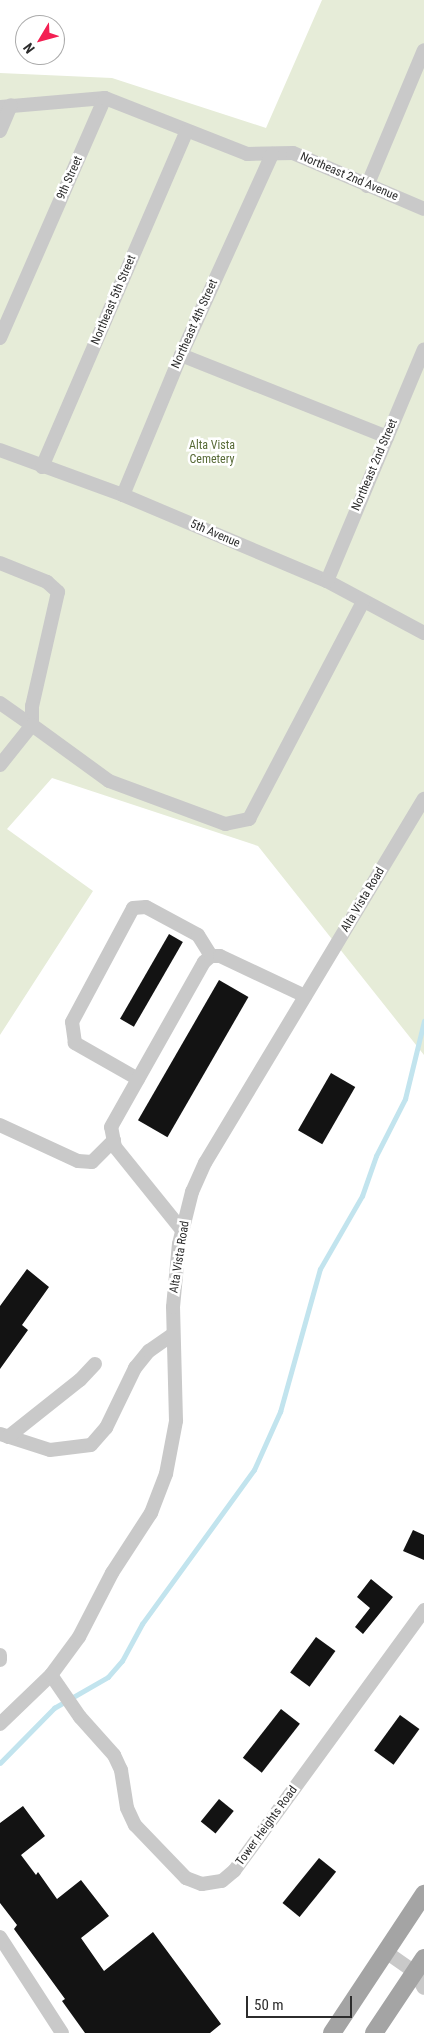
<!DOCTYPE html>
<style>
body{margin:0}
#map{position:relative;width:424px;height:2033px;overflow:hidden;background:#fff;font-family:"Roboto Condensed",sans-serif}
div>[style]{position:absolute}
[style*='--x']{left:calc(var(--x)*1px);top:calc(var(--y)*1px);width:calc(var(--w)*1px);rotate:calc(var(--a)*1deg)}
.green>*{inset:0;background:#e6ecd8}
.stream>*{height:4.5px;margin:-2.25px;padding:0 2.25px;transform-origin:2.25px;border-radius:2.25px;background:#c2e4ee}
.building>*{inset:0;background:#131313;transform-origin:0 0}
.minor>*{height:14px;margin:-7px;padding:0 7px;transform-origin:7px;border-radius:7px;background:#c9c9c9}
.major>*{height:18px;margin:-9px;padding:0 9px;transform-origin:9px;border-radius:9px;background:#a4a4a4}
span{translate:-50% -50%;white-space:nowrap;text-align:center;line-height:1.15;-webkit-text-stroke:5px #fff;paint-order:stroke}
.street-label{font-size:12px;color:#2c2c2c}
.park-label{font-size:12px;color:#586b37}
.north{position:absolute;left:15px;top:15px;width:50px;height:50px;box-sizing:border-box;background:#fff;border:1px solid #ababab;border-radius:50%;rotate:233deg;font-size:14px;font-weight:700;line-height:20px;text-align:center;color:#2c2c2c}
.north::after{content:'';display:block;margin:auto;width:18px;height:22px;background:#f31f52;clip-path:polygon(50% 0,100% 100%,50% 72%,0 100%)}
.scale{position:absolute;left:246px;top:1996px;width:106px;height:22px;box-sizing:border-box;border:2px solid #2c2c2c;border-top:0;padding-left:6px;font-size:15px;line-height:18px;white-space:nowrap;color:#2c2c2c;-webkit-text-stroke:4px #fff;paint-order:stroke}
</style>
<div id="map">
<div class="green">
<i style="clip-path:polygon(322px 0,424px 0,424px 1055px,258px 846px,52px 778px,7px 829px,93px 891px,0 1035px,0 73px,112px 78px,266px 128px)"></i>
</div>
<div class="stream">
<i style="--x:0;--y:1763;--w:77;--a:-45.5"></i>
<i style="--x:54;--y:1708;--w:62;--a:-29.9"></i>
<i style="--x:108;--y:1677;--w:21;--a:-49"></i>
<i style="--x:122;--y:1661;--w:42;--a:-61.6"></i>
<i style="--x:142;--y:1624;--w:190;--a:-54"></i>
<i style="--x:254;--y:1470;--w:64;--a:-65.9"></i>
<i style="--x:280;--y:1412;--w:148;--a:-74.4"></i>
<i style="--x:320;--y:1269;--w:84;--a:-60.1"></i>
<i style="--x:362;--y:1196;--w:42;--a:-70.7"></i>
<i style="--x:376;--y:1156;--w:64;--a:-63"></i>
<i style="--x:405;--y:1099;--w:80;--a:-76.3"></i>
</div>
<div class="building">
<i style="left:169px;top:934px;width:16px;height:98px;rotate:30deg"></i>
<i style="left:219px;top:980px;width:34px;height:162px;rotate:30deg"></i>
<i style="left:331px;top:1073px;width:28px;height:66px;rotate:30deg"></i>
<i style="clip-path:polygon(27px 1269px,49px 1287px,22px 1325px,28px 1330px,0 1369px,0 1306px)"></i>
<i style="clip-path:polygon(413px 1530px,424px 1535px,424px 1560px,403px 1551px)"></i>
<i style="clip-path:polygon(371px 1579px,393px 1597px,363px 1634px,355px 1627px,370px 1608px,357px 1597px)"></i>
<i style="left:316px;top:1637px;width:24px;height:44px;rotate:36deg"></i>
<i style="left:281px;top:1709px;width:24px;height:62px;rotate:38deg"></i>
<i style="left:400px;top:1715px;width:24px;height:44px;rotate:36deg"></i>
<i style="left:219px;top:1799px;width:19px;height:29px;rotate:39deg"></i>
<i style="clip-path:polygon(23px 1806px,45px 1836px,21px 1855px,36px 1875px,38px 1872px,57px 1899px,81px 1880px,109px 1916px,81px 1938px,104px 1971px,153px 1932px,221px 2024px,210px 2033px,85px 2033px,62px 2001px,65px 1999px,14px 1929px,17px 1925px,0 1903px,0 1823px)"></i>
<i style="left:319px;top:1858px;width:22px;height:58px;rotate:39deg"></i>
</div>
<div class="minor">
<i style="--x:0;--y:107;--w:105;--a:-4.9"></i>
<i style="--x:0;--y:131;--w:28;--a:-67"></i>
<i style="--x:367;--y:186;--w:147;--a:-67.3"></i>
<i style="--x:0;--y:338;--w:262;--a:-66.4"></i>
<i style="--x:105;--y:98;--w:153;--a:21.5"></i>
<i style="--x:247;--y:154;--w:46;--a:-1.2"></i>
<i style="--x:293;--y:153;--w:142;--a:23.1"></i>
<i style="--x:181;--y:355;--w:222;--a:21.7"></i>
<i style="--x:0;--y:450;--w:131;--a:20.1"></i>
<i style="--x:123;--y:495;--w:221;--a:22.9"></i>
<i style="--x:327;--y:581;--w:110;--a:28.2"></i>
<i style="--x:42;--y:467;--w:365;--a:-66.7"></i>
<i style="--x:123;--y:495;--w:152;--a:-67.5"></i>
<i style="--x:181;--y:355;--w:221;--a:-65.6"></i>
<i style="--x:0;--y:563;--w:51;--a:22"></i>
<i style="--x:47;--y:582;--w:15;--a:42"></i>
<i style="--x:58;--y:592;--w:117;--a:102.8"></i>
<i style="--x:32;--y:706;--w:19;--a:90"></i>
<i style="--x:327;--y:581;--w:251;--a:-67.3"></i>
<i style="--x:0;--y:703;--w:39;--a:35"></i>
<i style="--x:0;--y:765;--w:51;--a:-51.3"></i>
<i style="--x:32;--y:725;--w:95;--a:36"></i>
<i style="--x:109;--y:781;--w:124;--a:20.3"></i>
<i style="--x:225;--y:824;--w:25;--a:-12"></i>
<i style="--x:249;--y:819;--w:245;--a:-62.3"></i>
<i style="--x:138;--y:1079;--w:73;--a:-150.3"></i>
<i style="--x:75;--y:1043;--w:21;--a:-98"></i>
<i style="--x:72;--y:1022;--w:129;--a:-61.8"></i>
<i style="--x:133;--y:908;--w:13;--a:-4"></i>
<i style="--x:146;--y:907;--w:59;--a:28.3"></i>
<i style="--x:198;--y:935;--w:25;--a:58"></i>
<i style="--x:0;--y:1125;--w:86;--a:24.8"></i>
<i style="--x:78;--y:1161;--w:14;--a:4"></i>
<i style="--x:92;--y:1162;--w:31;--a:-45"></i>
<i style="--x:182;--y:1230;--w:107;--a:-128.9"></i>
<i style="--x:115;--y:1147;--w:20;--a:-101"></i>
<i style="--x:111;--y:1127;--w:189;--a:-60.6"></i>
<i style="--x:204;--y:962;--w:9;--a:-41"></i>
<i style="--x:211;--y:956;--w:9;--a:0"></i>
<i style="--x:220;--y:956;--w:94;--a:25.2"></i>
<i style="--x:0;--y:1434;--w:52;--a:17.7"></i>
<i style="--x:50;--y:1450;--w:41;--a:-7"></i>
<i style="--x:91;--y:1445;--w:23;--a:-49"></i>
<i style="--x:106;--y:1428;--w:67;--a:-64.2"></i>
<i style="--x:135;--y:1368;--w:22;--a:-51"></i>
<i style="--x:149;--y:1351;--w:29;--a:-35"></i>
<i style="--x:8;--y:1437;--w:92;--a:-38.4"></i>
<i style="--x:80;--y:1380;--w:22;--a:-47"></i>
<i style="--x:0;--y:1655;--w:5;--a:90"></i>
<i style="--x:51;--y:1675;--w:51;--a:55.4"></i>
<i style="--x:80;--y:1717;--w:51;--a:48.2"></i>
<i style="--x:114;--y:1755;--w:17;--a:65"></i>
<i style="--x:121;--y:1770;--w:38;--a:81"></i>
<i style="--x:127;--y:1808;--w:19;--a:65"></i>
<i style="--x:135;--y:1825;--w:74;--a:46.1"></i>
<i style="--x:186;--y:1878;--w:17;--a:21"></i>
<i style="--x:202;--y:1884;--w:20;--a:-9"></i>
<i style="--x:222;--y:1881;--w:16;--a:-40"></i>
<i style="--x:234;--y:1871;--w:323;--a:-53.9"></i>
<i style="--x:0;--y:1724;--w:71;--a:-43.9"></i>
<i style="--x:51;--y:1675;--w:47;--a:-53.6"></i>
<i style="--x:79;--y:1637;--w:72;--a:-62.7"></i>
<i style="--x:112;--y:1573;--w:72;--a:-57"></i>
<i style="--x:151;--y:1513;--w:42;--a:-69"></i>
<i style="--x:166;--y:1474;--w:54;--a:-79.3"></i>
<i style="--x:176;--y:1421;--w:114;--a:-91.5"></i>
<i style="--x:173;--y:1307;--w:63;--a:-84.6"></i>
<i style="--x:179;--y:1244;--w:54;--a:-76"></i>
<i style="--x:192;--y:1192;--w:32;--a:-66"></i>
<i style="--x:205;--y:1163;--w:425;--a:-59"></i>
<i style="--x:0;--y:1937;--w:114;--a:57.1"></i>
<i style="--x:386;--y:1952;--w:35;--a:35"></i>
<i style="--x:415;--y:1972;--w:18;--a:61"></i>
</div>
<div class="major">
<i style="--x:332;--y:2033;--w:167;--a:-56.5"></i>
<i style="--x:374;--y:2033;--w:90;--a:-56.3"></i>
</div>
<div class="street-label">
<span style="left:349px;top:177px;rotate:23deg">Northeast 2nd Avenue</span>
<span style="left:70px;top:178px;rotate:-66deg">9th Street</span>
<span style="left:114px;top:300px;rotate:-67deg">Northeast 5th Street</span>
<span style="left:195px;top:324px;rotate:-66deg">Northeast 4th Street</span>
<span style="left:375px;top:465px;rotate:-67deg">Northeast 2nd Street</span>
<span style="left:215px;top:534px;rotate:23deg">5th Avenue</span>
<span style="left:363px;top:900px;rotate:-59deg">Alta Vista Road</span>
<span style="left:180px;top:1257px;rotate:-81deg">Alta Vista Road</span>
<span style="left:267px;top:1826px;rotate:-54deg">Tower Heights Road</span>
</div>
<div class="park-label">
<span style="left:212px;top:453px">Alta Vista<br>Cemetery</span>
</div>
<div class="north">N</div>
<div class="scale">50 m</div>
</div>
